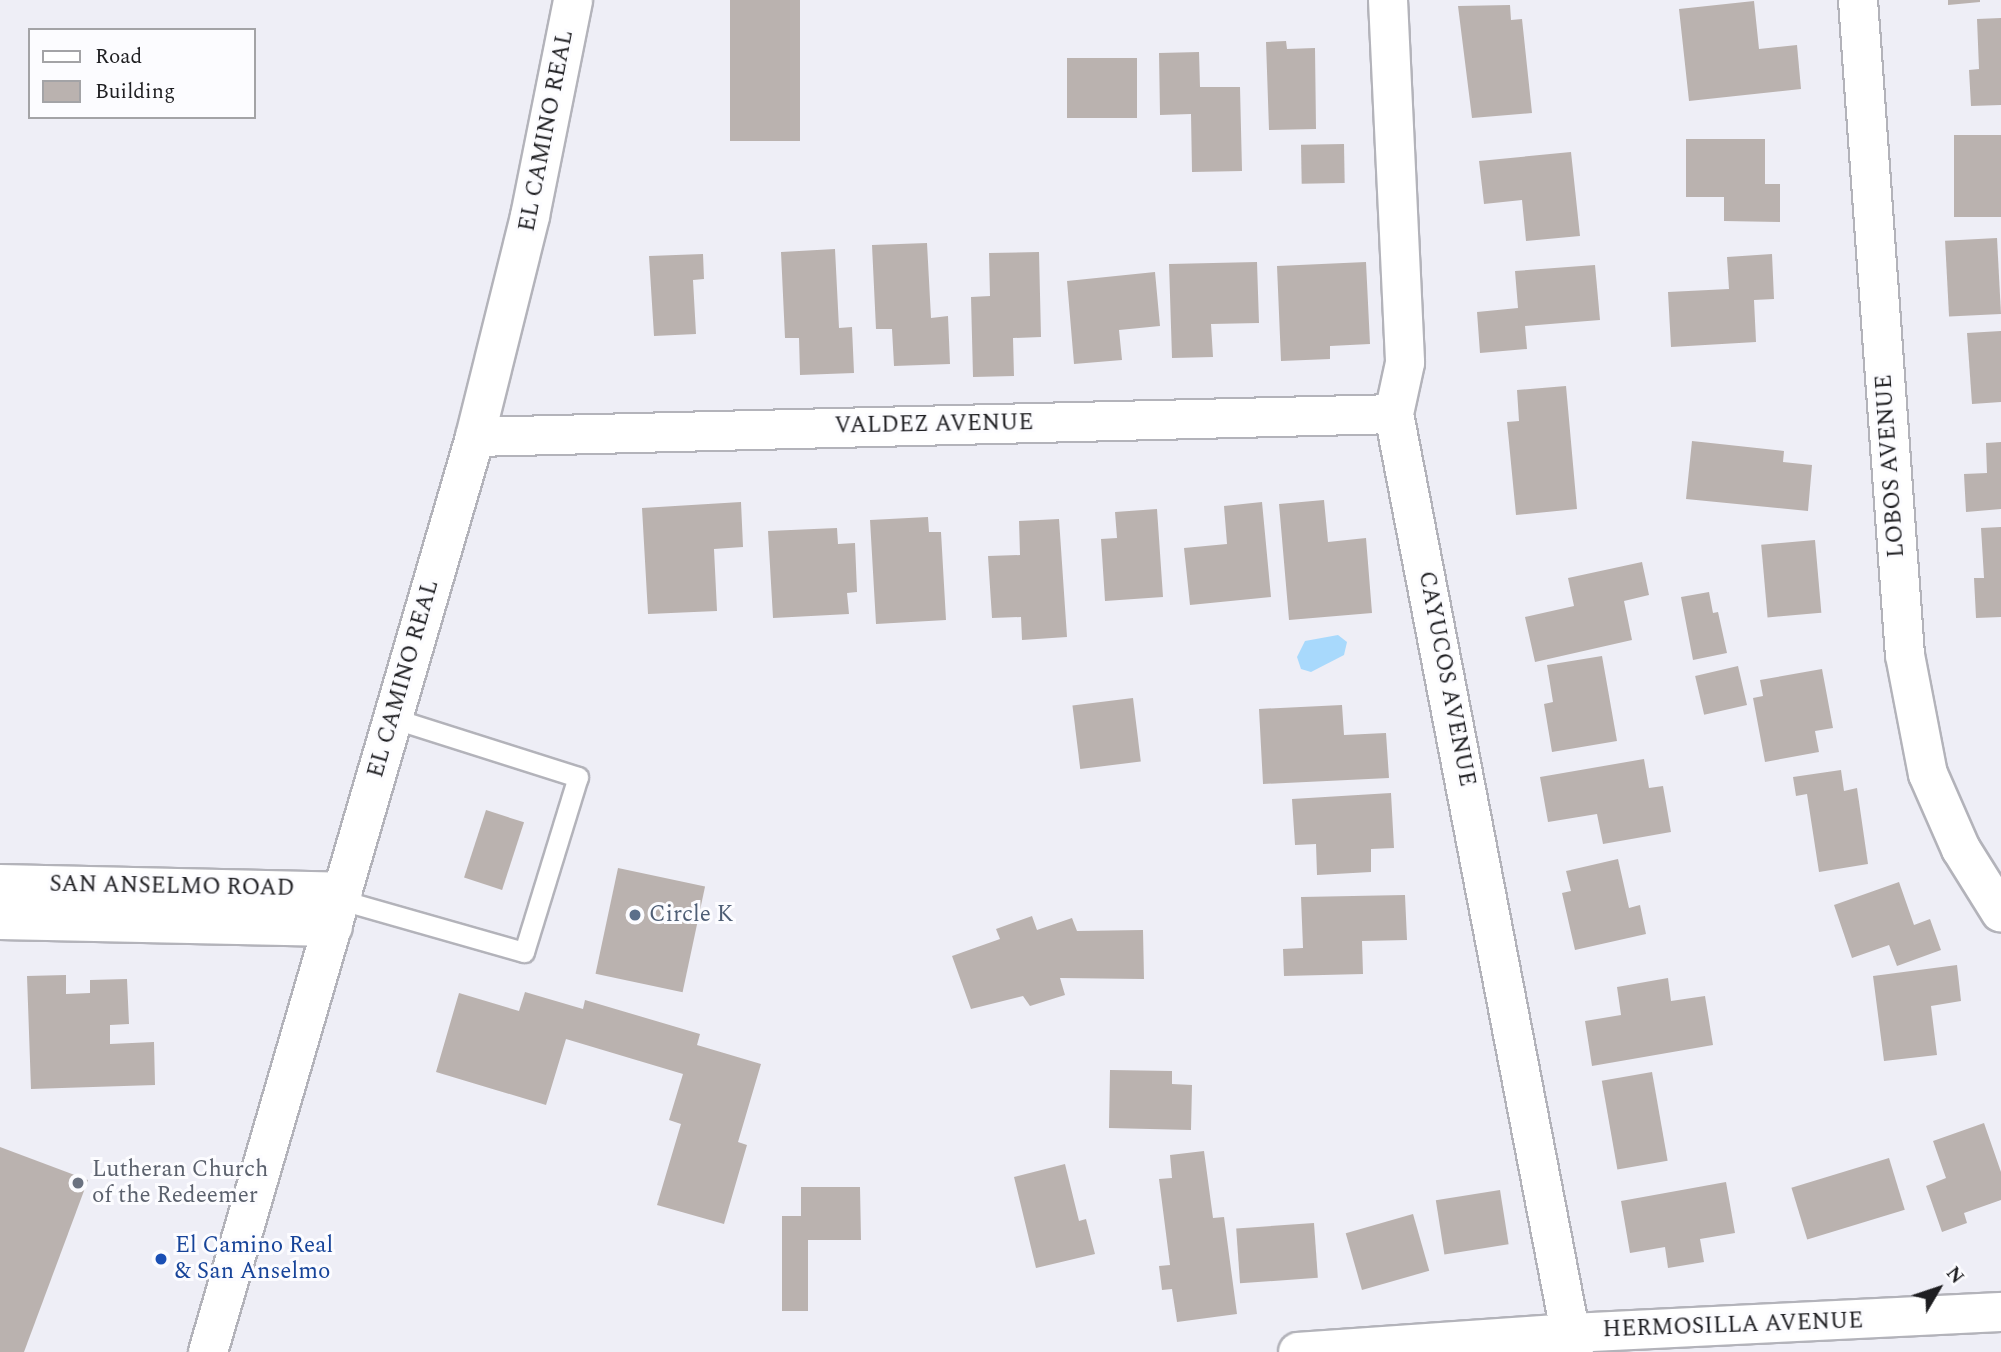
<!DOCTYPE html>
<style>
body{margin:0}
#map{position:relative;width:2001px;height:1352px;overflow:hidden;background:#eeeef6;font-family:Spectral,serif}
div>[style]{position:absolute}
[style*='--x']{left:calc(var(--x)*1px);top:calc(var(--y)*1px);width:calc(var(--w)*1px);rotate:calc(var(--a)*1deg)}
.water>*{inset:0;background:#a8d9fc}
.building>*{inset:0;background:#bab2af;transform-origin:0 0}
.roads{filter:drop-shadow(2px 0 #b3b3ba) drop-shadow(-2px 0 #b3b3ba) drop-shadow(0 2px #b3b3ba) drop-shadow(0 -2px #b3b3ba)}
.lane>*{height:19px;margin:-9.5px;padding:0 9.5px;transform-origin:9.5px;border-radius:9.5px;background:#fff}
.street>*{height:38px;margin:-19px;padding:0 19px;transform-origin:19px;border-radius:19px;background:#fff}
.secondary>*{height:38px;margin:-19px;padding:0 19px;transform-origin:19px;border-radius:19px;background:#fff}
.dots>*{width:19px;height:19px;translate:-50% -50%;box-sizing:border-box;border:4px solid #fcfcff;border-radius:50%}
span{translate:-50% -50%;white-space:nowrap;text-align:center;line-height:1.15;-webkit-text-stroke:6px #fcfcff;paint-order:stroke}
.street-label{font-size:23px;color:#1e1e21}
.service-label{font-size:23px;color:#4e5e75}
.left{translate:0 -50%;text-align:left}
.worship-label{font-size:23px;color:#5b616d}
.transit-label{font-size:23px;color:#164399}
.legend{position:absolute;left:28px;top:28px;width:228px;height:91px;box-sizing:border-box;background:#fcfcff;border:2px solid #a3a3a6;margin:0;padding:9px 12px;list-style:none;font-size:21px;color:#1e1e21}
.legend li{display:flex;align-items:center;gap:14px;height:35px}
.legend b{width:35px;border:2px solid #a3a3a6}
.north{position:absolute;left:1903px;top:1254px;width:70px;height:70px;-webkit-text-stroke:5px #fcfcff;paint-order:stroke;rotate:51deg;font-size:19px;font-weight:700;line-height:28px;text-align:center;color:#1e1e21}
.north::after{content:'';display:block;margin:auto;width:24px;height:32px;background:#1e1e21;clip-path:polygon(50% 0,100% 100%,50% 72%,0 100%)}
</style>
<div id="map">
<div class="water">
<i style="clip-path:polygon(1338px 635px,1347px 642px,1344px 655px,1311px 672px,1301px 669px,1297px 657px,1305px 641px)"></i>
</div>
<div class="building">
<i style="left:730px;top:0;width:70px;height:141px"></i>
<i style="clip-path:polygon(1948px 0,1980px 0,1980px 2px,1948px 5px)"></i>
<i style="clip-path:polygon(1754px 1px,1759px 49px,1797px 45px,1801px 89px,1689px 101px,1679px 9px)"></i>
<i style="clip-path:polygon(1510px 5px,1511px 20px,1522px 19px,1532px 113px,1472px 118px,1458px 6px)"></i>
<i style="clip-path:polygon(2001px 18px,2001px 105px,1971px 106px,1969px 70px,1979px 69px,1977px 19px)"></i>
<i style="clip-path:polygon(1286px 41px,1287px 49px,1315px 48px,1316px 129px,1269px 130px,1266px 42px)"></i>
<i style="clip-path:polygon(1199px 52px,1200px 87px,1240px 87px,1242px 171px,1192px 172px,1191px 114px,1160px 115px,1159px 53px)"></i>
<i style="left:1067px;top:58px;width:70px;height:60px"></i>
<i style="left:2001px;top:135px;width:82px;height:47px;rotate:90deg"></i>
<i style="clip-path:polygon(1686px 139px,1765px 139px,1765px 184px,1780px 184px,1780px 222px,1724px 221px,1724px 197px,1686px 197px)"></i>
<i style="left:1344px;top:144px;width:39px;height:43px;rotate:89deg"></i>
<i style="clip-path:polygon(1571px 152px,1580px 236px,1526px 241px,1522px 200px,1484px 204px,1479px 161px)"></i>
<i style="left:1997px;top:238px;width:76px;height:52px;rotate:87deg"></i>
<i style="clip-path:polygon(927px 243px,931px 318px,948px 316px,950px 364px,894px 366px,892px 329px,876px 329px,872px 245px)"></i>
<i style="clip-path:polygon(835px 249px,839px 328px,852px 327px,854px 373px,800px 375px,799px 338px,785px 338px,781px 252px)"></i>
<i style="clip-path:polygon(1039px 252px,1041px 337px,1013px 338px,1014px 376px,973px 377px,971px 297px,990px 296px,989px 253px)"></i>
<i style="clip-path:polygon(703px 254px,704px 279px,693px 280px,696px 334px,654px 336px,649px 256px)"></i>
<i style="clip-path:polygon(1772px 254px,1774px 299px,1754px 300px,1756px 342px,1671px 347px,1668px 292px,1729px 289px,1727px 257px)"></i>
<i style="clip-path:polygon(1257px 262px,1259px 323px,1211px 324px,1213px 357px,1172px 358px,1169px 264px)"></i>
<i style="clip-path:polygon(1366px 262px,1370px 344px,1330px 346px,1330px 359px,1281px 361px,1277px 266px)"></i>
<i style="clip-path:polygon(1595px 265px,1600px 320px,1525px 326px,1527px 349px,1480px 353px,1477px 312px,1518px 308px,1515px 271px)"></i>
<i style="clip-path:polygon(1155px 272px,1160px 326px,1119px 330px,1122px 360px,1074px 364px,1067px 281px)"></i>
<i style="clip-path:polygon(2001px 331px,2001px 402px,1972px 404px,1967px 333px)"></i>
<i style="clip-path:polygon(1566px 386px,1577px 509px,1516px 515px,1507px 422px,1519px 421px,1517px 390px)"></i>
<i style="clip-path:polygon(1692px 441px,1784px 451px,1783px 462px,1812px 465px,1808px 511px,1686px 499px)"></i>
<i style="clip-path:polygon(2001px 442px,2001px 509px,1966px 512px,1964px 474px,1987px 473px,1986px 443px)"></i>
<i style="clip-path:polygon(1324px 500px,1328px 542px,1366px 538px,1372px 613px,1289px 620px,1279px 504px)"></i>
<i style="clip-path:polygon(741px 502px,743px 547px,714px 549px,717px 611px,648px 614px,642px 508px)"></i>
<i style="clip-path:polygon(1262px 502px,1271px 597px,1190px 605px,1184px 548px,1227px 544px,1224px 506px)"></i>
<i style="clip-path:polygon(1157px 509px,1163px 597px,1105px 601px,1101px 539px,1117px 538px,1115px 512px)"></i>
<i style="clip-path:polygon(928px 517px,929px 532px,941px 532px,946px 620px,876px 624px,870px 520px)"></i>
<i style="clip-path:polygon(1059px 519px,1067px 637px,1022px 640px,1021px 617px,992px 618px,988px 556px,1020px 555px,1019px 521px)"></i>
<i style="clip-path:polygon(2001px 527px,2001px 617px,1976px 618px,1974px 578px,1984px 578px,1981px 528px)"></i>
<i style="clip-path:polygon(837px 528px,838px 544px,855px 543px,857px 592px,847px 593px,849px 614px,773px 618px,768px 531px)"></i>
<i style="left:1815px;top:540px;width:73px;height:54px;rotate:85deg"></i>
<i style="clip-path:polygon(1642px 562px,1649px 595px,1624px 601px,1632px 640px,1535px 662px,1525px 617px,1574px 606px,1568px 578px)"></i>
<i style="clip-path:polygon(1709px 592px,1713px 613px,1718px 612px,1727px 653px,1693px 660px,1681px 597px)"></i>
<i style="clip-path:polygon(1602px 656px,1617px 741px,1552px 752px,1544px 704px,1553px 702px,1547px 665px)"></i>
<i style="left:1738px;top:666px;width:40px;height:44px;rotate:77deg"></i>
<i style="clip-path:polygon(1822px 669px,1833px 728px,1815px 731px,1819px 752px,1765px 762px,1753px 698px,1763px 696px,1760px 680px)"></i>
<i style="left:1133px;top:698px;width:64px;height:61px;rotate:83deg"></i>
<i style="clip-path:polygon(1342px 705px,1344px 735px,1386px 733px,1389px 778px,1263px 784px,1259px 709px)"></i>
<i style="clip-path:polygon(1644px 759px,1649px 788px,1663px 786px,1671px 832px,1603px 844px,1597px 814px,1548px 822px,1540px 777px)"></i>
<i style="clip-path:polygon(1841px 770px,1844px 791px,1857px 788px,1868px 864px,1819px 872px,1807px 794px,1796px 796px,1793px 777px)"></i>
<i style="clip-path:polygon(1391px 793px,1394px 848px,1371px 849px,1371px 872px,1317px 875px,1316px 844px,1295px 845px,1292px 799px)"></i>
<i style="left:486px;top:810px;width:40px;height:71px;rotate:18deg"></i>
<i style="clip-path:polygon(1618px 859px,1629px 908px,1640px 905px,1646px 934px,1575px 950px,1562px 893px,1571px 891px,1566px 871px)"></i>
<i style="left:618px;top:868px;width:89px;height:108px;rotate:12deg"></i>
<i style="clip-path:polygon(1899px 882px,1914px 925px,1930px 919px,1941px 950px,1897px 966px,1889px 945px,1852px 958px,1834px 905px)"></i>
<i style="clip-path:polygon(1405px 895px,1407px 940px,1362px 941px,1363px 974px,1284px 976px,1283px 949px,1303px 948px,1301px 897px)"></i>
<i style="clip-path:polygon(1032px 916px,1037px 930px,1072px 918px,1077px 931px,1143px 930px,1144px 979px,1060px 978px,1065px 995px,1030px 1006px,1023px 996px,971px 1009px,952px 956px,1000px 939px,996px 929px)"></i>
<i style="clip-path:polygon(1957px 965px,1961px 1001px,1931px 1006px,1937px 1055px,1884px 1061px,1873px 976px)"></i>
<i style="clip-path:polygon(66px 975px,66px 994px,90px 993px,90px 980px,127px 979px,129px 1024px,110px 1025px,110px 1044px,154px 1042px,155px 1085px,31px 1089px,27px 976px)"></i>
<i style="clip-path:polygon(1668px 978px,1671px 1001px,1705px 996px,1713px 1045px,1592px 1066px,1585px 1021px,1621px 1015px,1617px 987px)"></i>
<i style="clip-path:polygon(525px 992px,583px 1009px,585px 1000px,700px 1034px,697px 1045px,761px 1064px,738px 1142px,747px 1145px,724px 1224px,657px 1205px,681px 1124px,669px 1120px,683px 1074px,566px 1039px,546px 1105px,436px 1072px,459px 993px,519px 1011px)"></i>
<i style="clip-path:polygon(1110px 1070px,1172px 1071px,1172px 1084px,1192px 1085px,1191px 1130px,1109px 1128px)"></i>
<i style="left:1652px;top:1072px;width:90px;height:51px;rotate:80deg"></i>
<i style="clip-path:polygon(1984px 1123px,2001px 1172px,2001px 1200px,1964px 1213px,1967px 1223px,1942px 1232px,1926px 1186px,1946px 1178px,1933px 1141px)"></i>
<i style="clip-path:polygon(0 1147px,88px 1180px,24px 1352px,0 1352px)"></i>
<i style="clip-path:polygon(1204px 1151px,1213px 1218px,1224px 1217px,1237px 1314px,1177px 1322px,1172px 1289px,1162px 1290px,1159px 1266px,1170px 1265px,1159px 1179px,1172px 1178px,1170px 1155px)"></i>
<i style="left:1889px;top:1158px;width:54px;height:102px;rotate:73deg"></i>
<i style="clip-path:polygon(1065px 1164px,1079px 1221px,1086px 1219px,1095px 1254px,1036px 1268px,1014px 1177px)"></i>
<i style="clip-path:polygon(1726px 1182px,1735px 1233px,1700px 1239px,1704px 1262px,1668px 1268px,1665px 1247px,1630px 1253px,1621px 1201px)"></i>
<i style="clip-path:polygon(801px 1187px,860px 1187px,861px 1240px,808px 1240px,808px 1311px,782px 1311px,782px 1216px,801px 1216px)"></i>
<i style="left:1500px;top:1190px;width:55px;height:65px;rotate:81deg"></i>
<i style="left:1413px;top:1214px;width:59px;height:70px;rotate:74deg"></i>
<i style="left:1314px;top:1223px;width:55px;height:78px;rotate:86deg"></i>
</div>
<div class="roads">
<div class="lane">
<i style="--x:341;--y:900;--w:190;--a:15.9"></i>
<i style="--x:524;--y:952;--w:183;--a:-72.9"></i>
<i style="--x:578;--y:777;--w:195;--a:-162.4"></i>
</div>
<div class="street">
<i style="--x:1388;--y:0;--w:363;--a:87.3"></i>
<i style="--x:1405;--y:363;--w:52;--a:102.2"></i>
<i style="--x:1394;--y:414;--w:955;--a:79.14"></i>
<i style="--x:1858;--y:0;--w:657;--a:85.9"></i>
<i style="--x:1905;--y:655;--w:121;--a:79.1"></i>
<i style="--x:1928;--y:774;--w:82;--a:66.3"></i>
<i style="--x:1961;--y:849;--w:75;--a:58"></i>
<i style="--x:475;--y:437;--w:919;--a:-1.43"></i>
<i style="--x:1298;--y:1352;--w:273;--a:-4"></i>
<i style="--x:1570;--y:1333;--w:432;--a:-2.8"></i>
</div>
<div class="secondary">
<i style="--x:0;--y:884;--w:343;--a:1.3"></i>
<i style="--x:0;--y:920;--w:333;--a:1.2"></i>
<i style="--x:208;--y:1352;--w:953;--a:-73.73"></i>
<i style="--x:475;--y:437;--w:228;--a:-76"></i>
<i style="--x:530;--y:216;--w:220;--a:-78.7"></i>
</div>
</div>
<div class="dots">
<i style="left:635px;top:915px;background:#5c6f8a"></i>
<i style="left:78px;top:1183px;background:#6b7280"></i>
<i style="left:161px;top:1259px;background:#1a4fb4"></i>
</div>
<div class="street-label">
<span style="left:547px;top:131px;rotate:-79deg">EL CAMINO REAL</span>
<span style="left:934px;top:425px;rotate:-1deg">VALDEZ AVENUE</span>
<span style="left:1891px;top:466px;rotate:-94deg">LOBOS AVENUE</span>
<span style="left:404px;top:679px;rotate:-74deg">EL CAMINO REAL</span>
<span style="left:1446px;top:679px;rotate:79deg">CAYUCOS AVENUE</span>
<span style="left:172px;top:887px;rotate:1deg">SAN ANSELMO ROAD</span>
<span style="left:1733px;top:1326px;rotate:-2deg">HERMOSILLA AVENUE</span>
</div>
<div class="service-label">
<span class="left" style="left:649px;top:915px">Circle K</span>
</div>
<div class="worship-label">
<span class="left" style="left:92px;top:1183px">Lutheran Church<br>of the Redeemer</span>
</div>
<div class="transit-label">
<span class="left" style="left:175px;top:1259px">El Camino Real<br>&amp; San Anselmo</span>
</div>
<ul class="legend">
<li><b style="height:9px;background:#fff"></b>Road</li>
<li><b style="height:19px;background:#bab2af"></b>Building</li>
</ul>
<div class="north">N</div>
</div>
